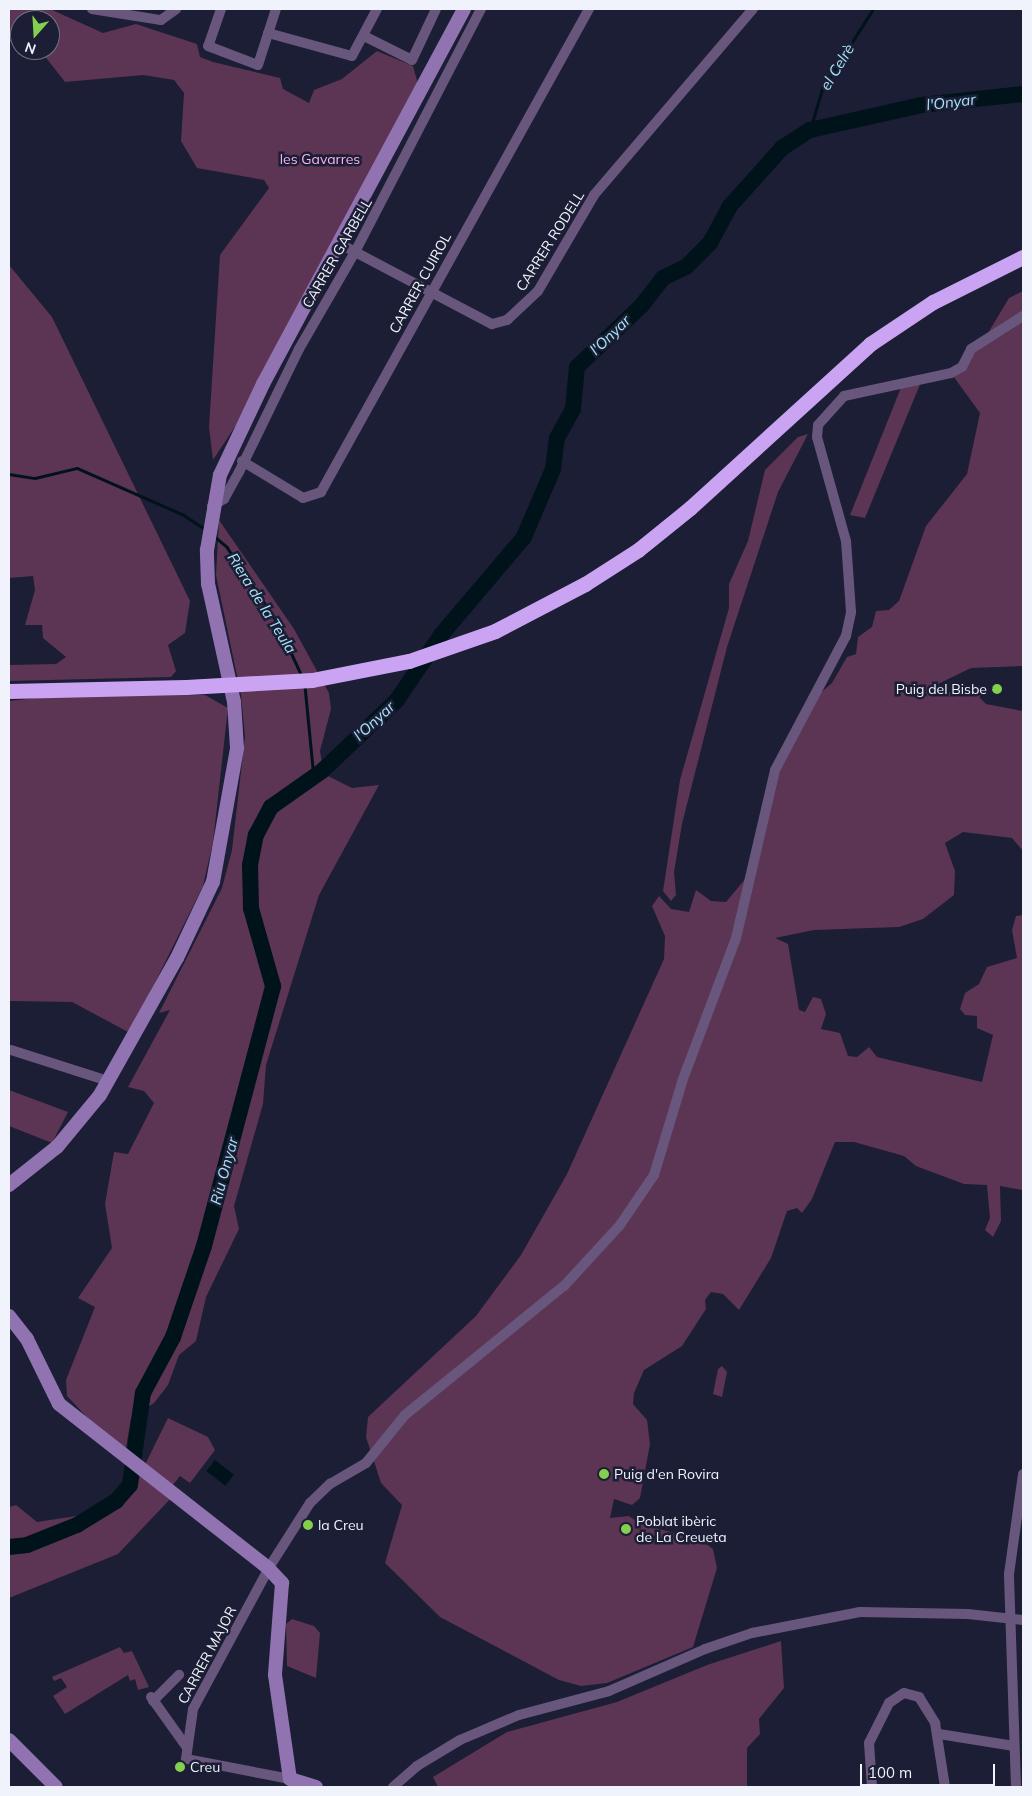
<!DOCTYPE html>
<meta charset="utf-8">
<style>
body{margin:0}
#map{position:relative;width:1032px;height:1796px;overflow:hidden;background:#1b1e34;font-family:Mulish,sans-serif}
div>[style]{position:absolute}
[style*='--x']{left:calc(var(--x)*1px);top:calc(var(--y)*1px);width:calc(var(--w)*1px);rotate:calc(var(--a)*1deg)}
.green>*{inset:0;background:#5c3454}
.water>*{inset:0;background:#00131a;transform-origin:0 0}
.stream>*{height:2.5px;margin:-1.25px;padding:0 1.25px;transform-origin:1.25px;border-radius:1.25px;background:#00131a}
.river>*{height:16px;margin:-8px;padding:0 8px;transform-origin:8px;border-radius:8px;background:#00131a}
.street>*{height:10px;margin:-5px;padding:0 5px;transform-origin:5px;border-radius:5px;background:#68567d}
.secondary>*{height:14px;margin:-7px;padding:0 7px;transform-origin:7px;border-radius:7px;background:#9173b2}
.highway>*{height:15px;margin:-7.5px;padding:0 7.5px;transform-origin:7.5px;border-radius:7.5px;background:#caa4f3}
.highway-bridge>*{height:15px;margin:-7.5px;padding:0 7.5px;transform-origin:7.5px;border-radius:7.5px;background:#caa4f3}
.dots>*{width:14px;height:14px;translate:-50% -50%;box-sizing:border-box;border:2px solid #1b1e34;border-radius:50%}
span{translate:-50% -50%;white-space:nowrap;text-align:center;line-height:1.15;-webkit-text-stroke:5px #1b1e34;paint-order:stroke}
.park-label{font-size:14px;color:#feb3ef}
.street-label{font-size:14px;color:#f1f3fc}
.poi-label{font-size:14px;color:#f1f3fc}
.right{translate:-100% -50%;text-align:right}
.left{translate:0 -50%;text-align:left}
.water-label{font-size:15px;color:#a6e5f9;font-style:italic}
.frame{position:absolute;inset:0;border:10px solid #f1f3fc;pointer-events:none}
.north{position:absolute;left:10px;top:10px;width:50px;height:50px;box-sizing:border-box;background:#1b1e34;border:1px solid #717384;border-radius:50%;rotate:199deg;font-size:14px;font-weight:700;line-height:20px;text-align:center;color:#f1f3fc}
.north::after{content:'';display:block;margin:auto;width:18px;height:22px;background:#84d04e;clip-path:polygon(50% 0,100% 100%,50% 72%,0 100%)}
.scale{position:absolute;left:860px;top:1764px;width:135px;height:22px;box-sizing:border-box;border:2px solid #f1f3fc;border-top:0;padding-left:6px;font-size:15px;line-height:18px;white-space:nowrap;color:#f1f3fc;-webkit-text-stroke:4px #1b1e34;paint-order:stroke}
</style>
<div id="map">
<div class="green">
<i style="clip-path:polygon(9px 9px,50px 9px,103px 33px,136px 24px,197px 44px,200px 57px,213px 62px,280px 78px,283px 89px,309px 103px,314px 90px,342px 79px,377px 51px,413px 66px,421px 95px,263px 384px,213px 460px,209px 427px,220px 255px,269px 188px,264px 180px,197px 168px,181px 141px,184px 93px,174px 80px,143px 75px,65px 82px,40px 50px,50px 50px,50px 20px,20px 20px,20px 43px,9px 42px)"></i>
<i style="clip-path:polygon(9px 265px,52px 317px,190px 601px,185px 633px,168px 645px,176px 671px,171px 677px,9px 681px,9px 665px,56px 664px,66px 657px,43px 638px,42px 625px,25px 625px,35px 590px,33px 576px,9px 578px)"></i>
<i style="clip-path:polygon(1023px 291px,1023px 666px,971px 668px,936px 685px,935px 691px,961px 693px,979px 685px,980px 698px,986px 704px,1023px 711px,1023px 851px,1012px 838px,963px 832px,945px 843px,955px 871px,954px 895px,923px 919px,899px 927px,814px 930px,775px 938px,788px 944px,799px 1010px,805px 1012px,813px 997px,821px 999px,826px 1014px,821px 1029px,840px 1033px,848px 1056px,857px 1057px,869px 1047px,877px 1057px,982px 1082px,993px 1035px,977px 1028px,977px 1016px,965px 1015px,960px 1009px,965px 993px,979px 984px,987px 967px,1017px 958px,1012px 930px,1016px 916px,1023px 915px,1023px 1190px,1000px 1186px,1001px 1221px,993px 1237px,985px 1230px,990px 1218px,987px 1185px,964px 1184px,916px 1166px,904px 1156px,854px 1142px,835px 1142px,812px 1199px,802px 1213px,797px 1208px,787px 1211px,771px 1258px,739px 1310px,723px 1294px,711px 1292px,705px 1300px,706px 1309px,682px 1346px,644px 1370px,634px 1393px,633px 1404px,647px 1420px,650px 1444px,640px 1498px,632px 1505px,614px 1499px,610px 1518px,629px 1516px,640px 1524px,701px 1540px,713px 1549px,717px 1568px,693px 1647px,607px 1683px,581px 1686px,559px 1680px,440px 1617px,385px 1563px,402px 1505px,381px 1483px,366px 1437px,368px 1417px,476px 1316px,521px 1255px,567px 1174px,664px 959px,665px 936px,652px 906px,659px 896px,671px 909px,689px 912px,696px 890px,711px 901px,726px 902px,751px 872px,768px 792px,810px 702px,832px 683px,847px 657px,856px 654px,858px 637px,872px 627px,876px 611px,889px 610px,899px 601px,926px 526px,967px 474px,980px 413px,951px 373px,985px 338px,1009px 298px)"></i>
<i style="clip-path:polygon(921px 382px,865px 518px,850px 515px,902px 385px)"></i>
<i style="clip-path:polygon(808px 434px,778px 492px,727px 647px,682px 824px,674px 872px,676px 895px,671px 901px,663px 891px,680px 780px,729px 608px,729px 584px,748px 541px,765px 470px,798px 437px)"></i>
<i style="clip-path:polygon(219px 520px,294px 629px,329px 693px,331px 709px,320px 751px,324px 774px,352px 788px,379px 785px,319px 895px,266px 1065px,263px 1104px,234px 1206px,239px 1229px,206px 1297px,196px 1341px,179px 1355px,168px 1385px,154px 1403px,131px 1418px,126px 1448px,97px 1428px,67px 1396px,66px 1380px,95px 1307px,78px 1298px,112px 1248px,105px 1204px,114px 1152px,128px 1154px,154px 1103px,144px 1091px,128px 1087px,170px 1010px,159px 1013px,222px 888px,232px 850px,245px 737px,241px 695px,216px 575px)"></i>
<i style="clip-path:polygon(205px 695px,228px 708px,213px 842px,203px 886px,130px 1033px,72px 1002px,9px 1001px,9px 701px,54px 696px)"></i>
<i style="clip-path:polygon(9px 1090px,68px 1112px,52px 1143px,9px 1126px)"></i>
<i style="clip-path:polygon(722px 1366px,727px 1372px,722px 1397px,713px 1394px,718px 1369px)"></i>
<i style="clip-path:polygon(168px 1418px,208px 1437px,215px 1450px,190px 1483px,180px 1476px,172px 1486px,174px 1495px,118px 1554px,9px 1598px,9px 1507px,16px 1505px,37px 1522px,109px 1511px,131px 1493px)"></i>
<i style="clip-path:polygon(292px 1619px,314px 1626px,320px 1633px,316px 1678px,287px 1666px,286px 1624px)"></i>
<i style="clip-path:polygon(781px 1641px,784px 1688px,759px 1719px,760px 1734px,747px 1748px,747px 1787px,438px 1787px,433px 1777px,507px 1732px,617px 1702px,707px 1665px)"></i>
<i style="clip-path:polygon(120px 1647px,124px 1653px,132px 1651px,149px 1687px,138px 1690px,135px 1679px,130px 1681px,128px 1675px,65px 1714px,53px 1696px,67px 1687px,61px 1678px,54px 1681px,52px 1677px)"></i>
</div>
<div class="water">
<i style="left:215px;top:1460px;width:24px;height:14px;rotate:38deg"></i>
</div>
<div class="stream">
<i style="--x:810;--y:130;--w:43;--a:-73.7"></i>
<i style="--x:822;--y:89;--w:95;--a:-57.5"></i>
<i style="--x:9;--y:474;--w:26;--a:9"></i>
<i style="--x:35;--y:478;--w:43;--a:-13.4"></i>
<i style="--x:77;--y:468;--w:117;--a:23.7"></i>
<i style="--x:184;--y:515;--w:27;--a:34"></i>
<i style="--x:214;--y:536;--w:17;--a:40"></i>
<i style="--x:227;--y:547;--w:90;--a:56.3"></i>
<i style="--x:277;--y:622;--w:60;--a:65.2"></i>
<i style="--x:305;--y:686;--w:91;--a:84.4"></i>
</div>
<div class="river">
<i style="--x:9;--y:1547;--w:18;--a:-6"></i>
<i style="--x:27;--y:1545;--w:54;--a:-21.8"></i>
<i style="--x:77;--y:1525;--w:46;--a:-31.6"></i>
<i style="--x:116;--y:1501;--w:21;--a:-49"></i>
<i style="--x:130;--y:1485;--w:93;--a:-82"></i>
<i style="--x:143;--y:1393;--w:64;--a:-61.8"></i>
<i style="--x:173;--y:1337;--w:96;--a:-71.2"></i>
<i style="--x:204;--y:1246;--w:269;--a:-75.1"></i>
<i style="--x:273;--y:986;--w:81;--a:-105.8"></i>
<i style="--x:251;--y:908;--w:43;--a:-91.3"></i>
<i style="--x:250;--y:865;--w:31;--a:-79"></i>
<i style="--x:256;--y:835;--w:32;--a:-62"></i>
<i style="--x:271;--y:807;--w:62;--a:-35.2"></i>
<i style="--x:322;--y:771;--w:103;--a:-43.4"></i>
<i style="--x:397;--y:700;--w:78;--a:-55.9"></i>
<i style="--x:441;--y:635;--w:128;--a:-49.7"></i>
<i style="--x:524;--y:537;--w:74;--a:-66.9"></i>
<i style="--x:553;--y:469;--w:31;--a:-83"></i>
<i style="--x:557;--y:438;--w:33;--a:-61"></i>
<i style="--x:573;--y:409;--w:42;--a:-84.6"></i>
<i style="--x:577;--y:367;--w:90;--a:-43.6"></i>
<i style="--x:642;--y:305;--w:34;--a:-52"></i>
<i style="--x:663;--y:278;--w:25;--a:-26"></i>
<i style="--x:686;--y:267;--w:34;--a:-45"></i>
<i style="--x:710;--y:243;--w:42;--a:-61.6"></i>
<i style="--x:730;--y:206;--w:78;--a:-48.1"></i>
<i style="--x:782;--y:148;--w:33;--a:-33"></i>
<i style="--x:810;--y:130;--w:115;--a:-12.6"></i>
<i style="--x:922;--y:105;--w:102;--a:-6.2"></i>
</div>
<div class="street">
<i style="--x:92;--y:9;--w:70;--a:9.1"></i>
<i style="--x:161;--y:20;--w:19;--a:-36"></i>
<i style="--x:221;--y:9;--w:39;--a:109"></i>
<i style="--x:208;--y:46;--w:53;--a:20.8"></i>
<i style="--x:258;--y:65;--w:59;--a:-72.2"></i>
<i style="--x:268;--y:33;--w:87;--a:15.3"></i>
<i style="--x:352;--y:56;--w:53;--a:-62"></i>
<i style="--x:366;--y:37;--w:51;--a:26.6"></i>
<i style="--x:412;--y:60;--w:56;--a:-64.8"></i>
<i style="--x:340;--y:244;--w:172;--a:27.8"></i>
<i style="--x:492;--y:324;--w:16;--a:-15"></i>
<i style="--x:507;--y:320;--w:42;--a:-43.1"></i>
<i style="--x:538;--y:291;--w:111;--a:-59.7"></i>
<i style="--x:594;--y:195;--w:245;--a:-49.5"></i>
<i style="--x:242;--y:461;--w:71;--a:31.2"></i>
<i style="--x:303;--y:498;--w:19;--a:-18"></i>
<i style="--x:321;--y:492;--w:552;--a:-60.98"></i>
<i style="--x:212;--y:506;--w:14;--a:-30"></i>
<i style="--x:224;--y:499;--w:31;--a:-61"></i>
<i style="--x:239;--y:472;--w:137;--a:-64"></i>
<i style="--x:299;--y:349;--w:112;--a:-60"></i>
<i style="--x:355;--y:252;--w:274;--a:-62.6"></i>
<i style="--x:11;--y:1050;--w:102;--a:17.7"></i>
<i style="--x:151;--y:1697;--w:60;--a:54.5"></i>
<i style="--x:153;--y:1701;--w:37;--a:-45"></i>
<i style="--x:939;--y:1734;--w:76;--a:9.1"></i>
<i style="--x:290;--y:1779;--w:106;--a:-169.1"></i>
<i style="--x:186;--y:1759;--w:50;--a:-82"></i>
<i style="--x:193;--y:1709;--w:162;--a:-61.7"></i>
<i style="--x:270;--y:1566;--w:75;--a:-57.6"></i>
<i style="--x:310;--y:1503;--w:28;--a:-44"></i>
<i style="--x:330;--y:1484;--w:42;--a:-30.3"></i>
<i style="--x:366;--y:1463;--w:62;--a:-50.9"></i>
<i style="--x:405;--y:1415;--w:205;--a:-39.1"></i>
<i style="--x:564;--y:1286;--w:83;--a:-47.4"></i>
<i style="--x:620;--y:1225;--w:60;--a:-55.8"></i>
<i style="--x:654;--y:1175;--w:100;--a:-73.2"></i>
<i style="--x:683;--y:1079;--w:151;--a:-69.4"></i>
<i style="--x:736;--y:938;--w:172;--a:-76.9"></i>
<i style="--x:775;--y:770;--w:152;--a:-62.1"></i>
<i style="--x:846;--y:636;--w:25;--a:-78"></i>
<i style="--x:851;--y:612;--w:71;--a:-94"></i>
<i style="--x:846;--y:541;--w:108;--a:-105.6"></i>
<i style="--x:817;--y:437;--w:12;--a:-85"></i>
<i style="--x:818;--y:425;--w:39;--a:-48"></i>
<i style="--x:844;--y:396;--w:109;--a:-12.1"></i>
<i style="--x:951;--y:373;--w:13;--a:-29"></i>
<i style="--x:962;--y:367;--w:20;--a:-63"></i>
<i style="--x:971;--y:349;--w:62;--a:-32.4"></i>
<i style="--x:393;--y:1787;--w:32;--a:-41"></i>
<i style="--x:417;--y:1766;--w:50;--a:-31.2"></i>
<i style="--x:460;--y:1740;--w:64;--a:-23"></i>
<i style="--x:519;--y:1715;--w:93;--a:-14.9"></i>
<i style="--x:609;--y:1691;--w:105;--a:-23.6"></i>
<i style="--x:705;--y:1649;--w:50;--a:-18.8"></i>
<i style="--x:752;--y:1633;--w:110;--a:-11"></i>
<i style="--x:860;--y:1612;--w:108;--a:1.1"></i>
<i style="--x:968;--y:1614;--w:55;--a:6.2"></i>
<i style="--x:872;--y:1787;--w:44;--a:-93.9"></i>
<i style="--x:869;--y:1743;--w:45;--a:-63.4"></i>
<i style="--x:889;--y:1703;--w:18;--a:-34"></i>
<i style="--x:904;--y:1693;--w:16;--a:15"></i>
<i style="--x:919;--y:1697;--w:31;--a:58"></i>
<i style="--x:935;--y:1723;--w:65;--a:81.1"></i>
<i style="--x:1016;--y:1787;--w:213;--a:-91.9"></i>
<i style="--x:1009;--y:1574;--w:101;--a:-82"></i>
</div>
<div class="secondary">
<i style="--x:9;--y:1185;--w:61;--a:-38.4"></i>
<i style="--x:57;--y:1147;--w:67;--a:-50.4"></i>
<i style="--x:100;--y:1095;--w:157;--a:-60.7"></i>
<i style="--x:177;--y:958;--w:84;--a:-64.7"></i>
<i style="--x:213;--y:882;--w:136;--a:-79.8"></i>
<i style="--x:237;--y:748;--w:46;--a:-93.7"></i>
<i style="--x:234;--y:702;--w:121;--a:-102.4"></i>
<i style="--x:208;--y:584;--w:34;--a:-92"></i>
<i style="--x:207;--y:550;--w:76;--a:-80.2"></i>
<i style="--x:220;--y:475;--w:101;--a:-64.7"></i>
<i style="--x:263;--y:384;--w:425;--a:-61.8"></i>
<i style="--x:9;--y:1316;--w:29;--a:52"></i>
<i style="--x:27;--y:1339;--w:72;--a:63.8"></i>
<i style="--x:59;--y:1404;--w:266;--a:38.1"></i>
<i style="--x:268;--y:1568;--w:21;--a:47"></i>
<i style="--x:282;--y:1583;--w:92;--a:94.4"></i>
<i style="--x:275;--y:1675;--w:105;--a:81.8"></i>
<i style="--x:290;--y:1779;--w:27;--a:17"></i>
<i style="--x:9;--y:1740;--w:66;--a:45"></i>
</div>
<div class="highway">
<i style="--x:585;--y:584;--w:63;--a:-32.7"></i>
<i style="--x:638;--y:550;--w:67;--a:-38.9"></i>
<i style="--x:690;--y:508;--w:244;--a:-42.3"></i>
<i style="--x:870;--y:344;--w:76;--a:-33.7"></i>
<i style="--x:933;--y:302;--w:101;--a:-26.6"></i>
<i style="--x:9;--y:691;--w:177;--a:-1.3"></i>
</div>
<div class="highway-bridge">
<i style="--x:186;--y:687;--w:126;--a:-3.2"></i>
<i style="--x:312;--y:680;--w:99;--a:-11.1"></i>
<i style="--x:409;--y:661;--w:91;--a:-19.2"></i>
<i style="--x:495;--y:631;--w:102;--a:-27.6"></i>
</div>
<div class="dots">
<i style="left:997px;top:689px;background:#84d04e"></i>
<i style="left:604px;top:1474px;background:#84d04e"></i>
<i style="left:308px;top:1525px;background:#84d04e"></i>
<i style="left:626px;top:1529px;background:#84d04e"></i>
<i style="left:180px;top:1767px;background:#84d04e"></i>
</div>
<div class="park-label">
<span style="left:320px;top:159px">les Gavarres</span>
</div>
<div class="street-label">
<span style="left:550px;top:241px;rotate:-58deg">CARRER RODELL</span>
<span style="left:337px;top:253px;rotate:-60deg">CARRER GARBELL</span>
<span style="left:420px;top:283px;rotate:-61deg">CARRER CUIROL</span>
<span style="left:207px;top:1655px;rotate:-62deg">CARRER MAJOR</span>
</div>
<div class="poi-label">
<span class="right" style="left:987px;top:689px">Puig del Bisbe</span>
<span class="left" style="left:614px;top:1474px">Puig d'en Rovira</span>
<span class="left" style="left:636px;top:1529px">Poblat ibèric<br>de La Creueta</span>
<span class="left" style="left:318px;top:1525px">la Creu</span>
<span class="left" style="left:190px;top:1767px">Creu</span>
</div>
<div class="water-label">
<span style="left:837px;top:67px;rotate:-59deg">el Celrè</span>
<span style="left:951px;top:102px;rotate:-7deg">l'Onyar</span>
<span style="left:610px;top:335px;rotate:-44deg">l'Onyar</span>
<span style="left:262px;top:603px;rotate:58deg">Riera de la Teula</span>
<span style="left:374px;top:721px;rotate:-43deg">l'Onyar</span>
<span style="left:224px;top:1171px;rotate:-75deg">Riu Onyar</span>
</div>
<div class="frame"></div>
<div class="north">N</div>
<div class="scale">100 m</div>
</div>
